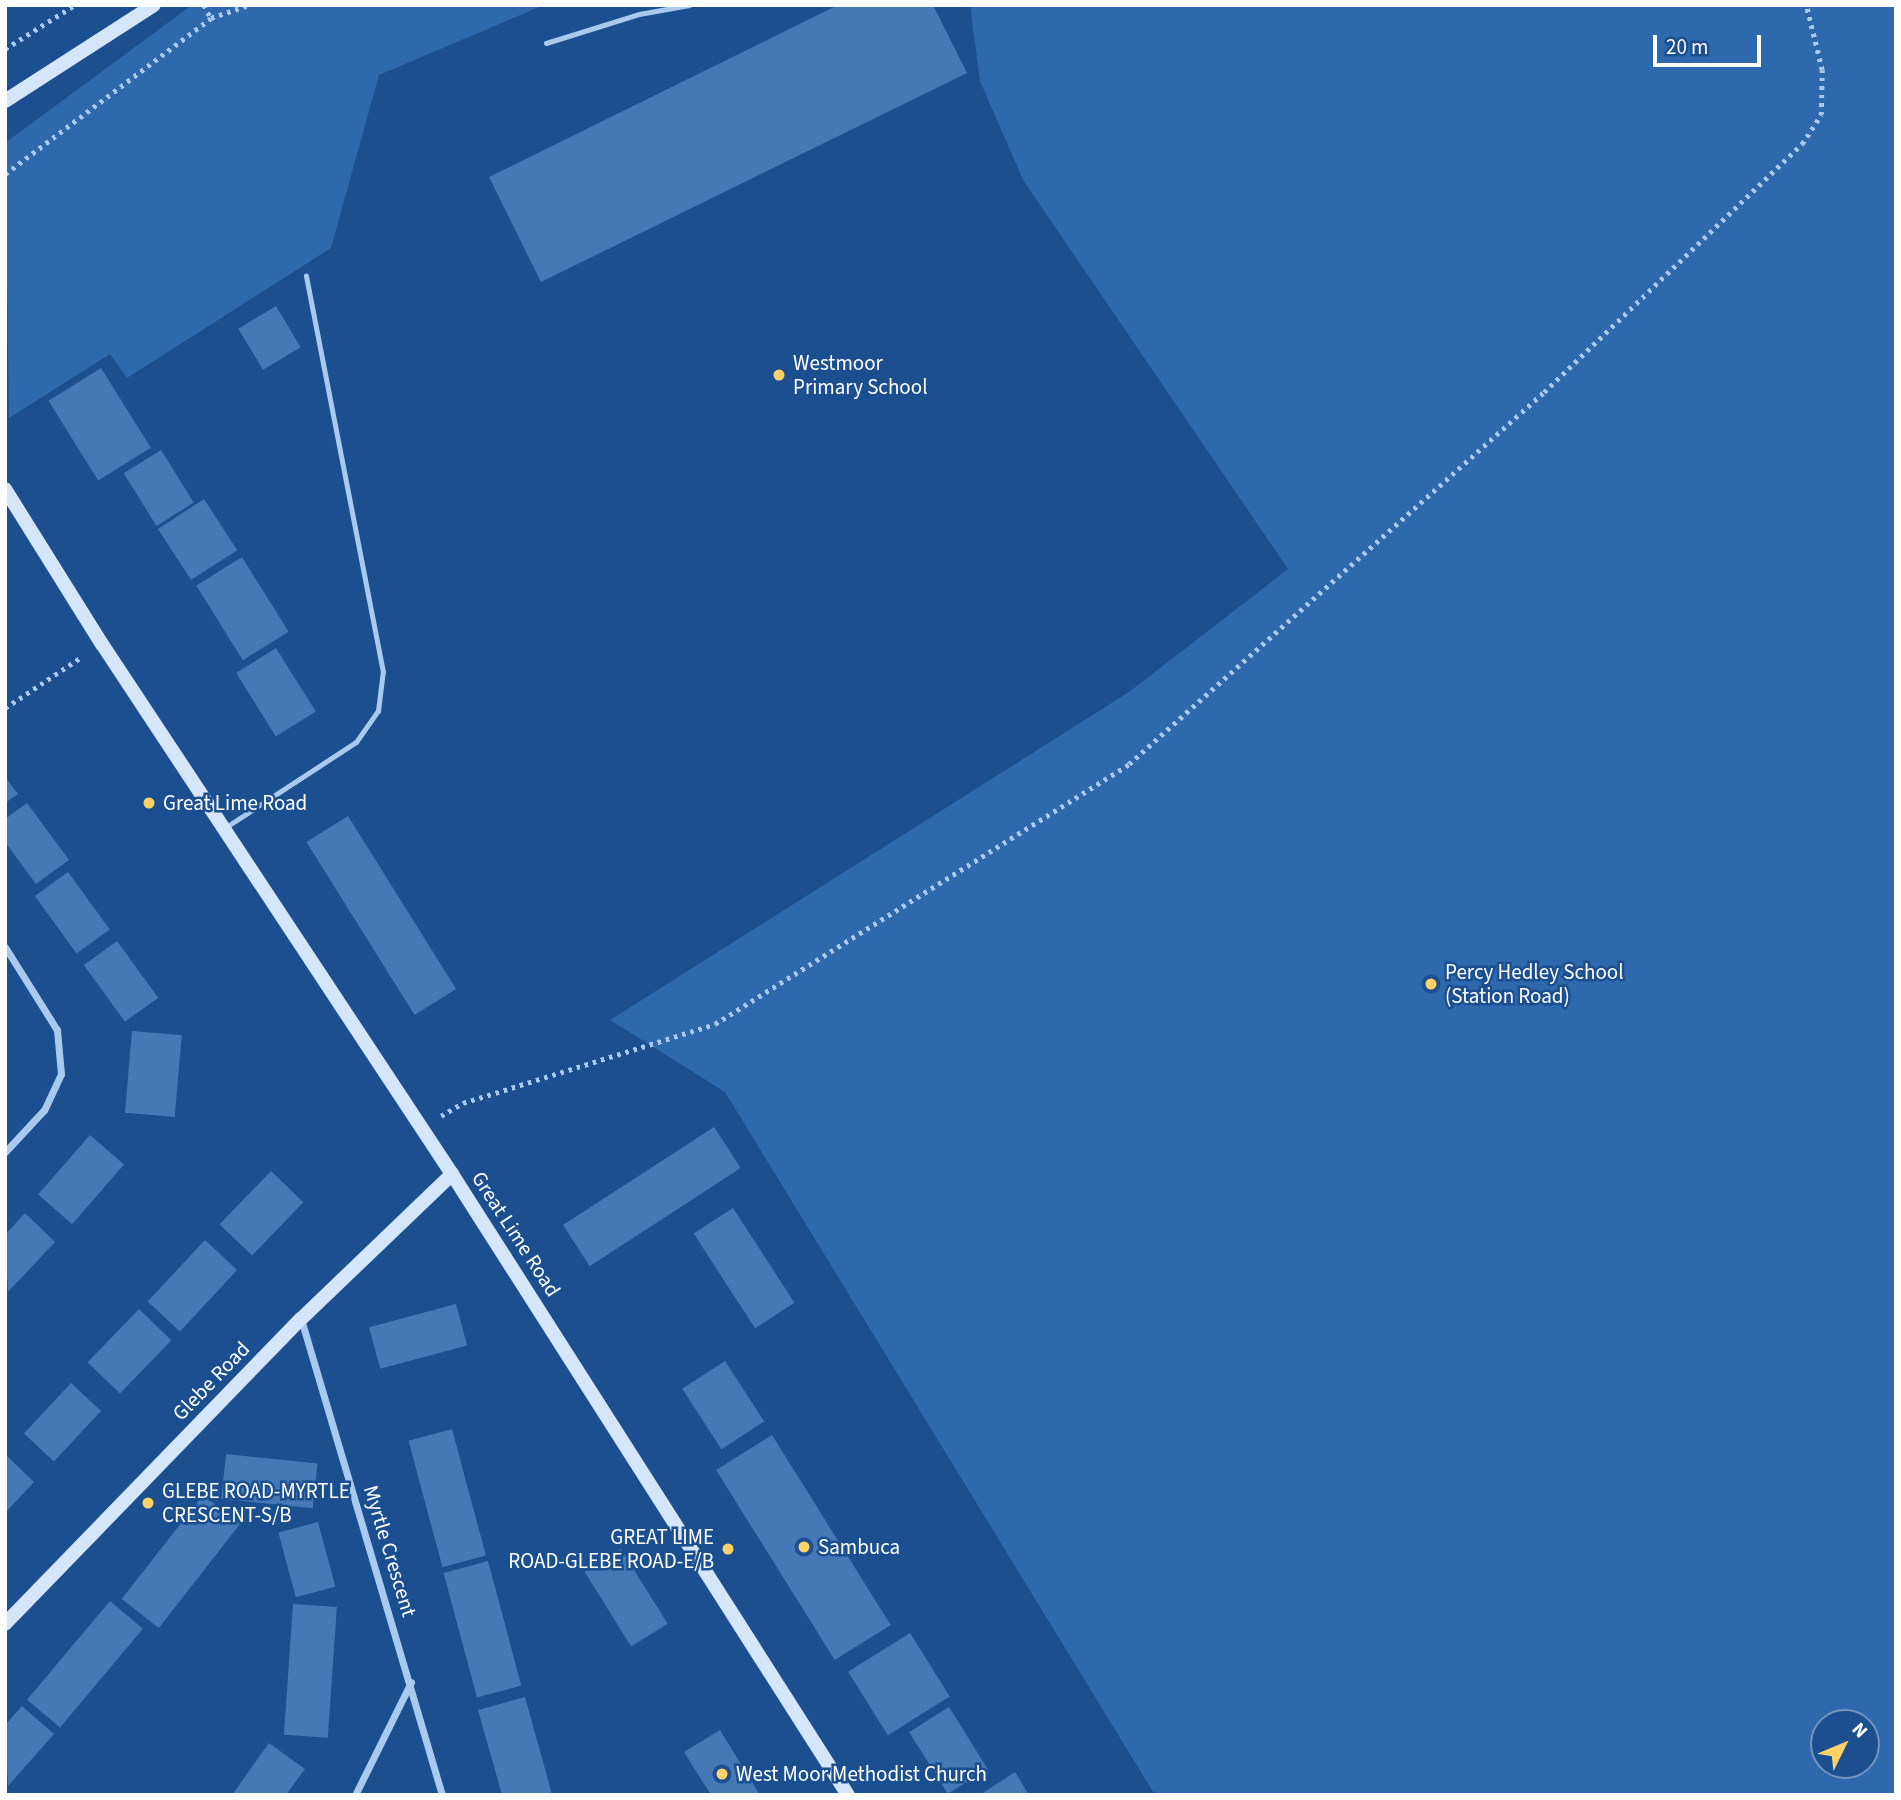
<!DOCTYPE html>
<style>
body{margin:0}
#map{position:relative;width:1901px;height:1800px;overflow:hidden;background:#1b4f8f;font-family:"Source Sans 3",sans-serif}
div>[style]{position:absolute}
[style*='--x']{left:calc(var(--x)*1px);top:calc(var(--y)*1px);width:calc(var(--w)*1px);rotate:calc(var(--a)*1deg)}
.green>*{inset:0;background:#2e69ad}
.building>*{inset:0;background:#4478b7;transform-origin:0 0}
.path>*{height:4.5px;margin-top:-2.25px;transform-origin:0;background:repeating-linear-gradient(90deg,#a9c9ee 0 3.5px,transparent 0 8.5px)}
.lane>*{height:5px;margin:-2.5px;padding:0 2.5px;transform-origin:2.5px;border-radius:2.5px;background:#a9c9ee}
.street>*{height:7px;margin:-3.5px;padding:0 3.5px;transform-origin:3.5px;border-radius:3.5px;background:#a9c9ee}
.secondary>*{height:14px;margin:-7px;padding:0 7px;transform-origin:7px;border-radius:7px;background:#d6e6fa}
.dots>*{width:19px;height:19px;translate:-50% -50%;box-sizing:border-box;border:4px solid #1b4f8f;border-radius:50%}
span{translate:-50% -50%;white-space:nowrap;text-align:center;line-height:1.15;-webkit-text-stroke:5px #1b4f8f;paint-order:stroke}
.poi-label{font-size:21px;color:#fff}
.left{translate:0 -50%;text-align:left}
.right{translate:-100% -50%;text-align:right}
.street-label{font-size:21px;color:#fff}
.frame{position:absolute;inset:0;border:7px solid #fff;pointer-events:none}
.north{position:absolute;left:1810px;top:1709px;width:70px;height:70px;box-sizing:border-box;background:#1b4f8f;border:2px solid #7695bc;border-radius:50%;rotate:47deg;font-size:19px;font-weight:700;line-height:28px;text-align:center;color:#fff}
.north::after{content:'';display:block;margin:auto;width:24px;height:32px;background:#ffd166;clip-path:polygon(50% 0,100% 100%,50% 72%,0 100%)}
.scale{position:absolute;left:1653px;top:35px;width:108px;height:32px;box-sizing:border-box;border:4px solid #fff;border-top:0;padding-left:9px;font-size:21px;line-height:24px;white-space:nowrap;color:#fff;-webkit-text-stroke:5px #1b4f8f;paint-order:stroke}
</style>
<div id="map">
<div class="green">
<i style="clip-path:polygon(192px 5px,544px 5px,379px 75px,331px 248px,127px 378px,110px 354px,9px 418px,5px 143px)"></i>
<i style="clip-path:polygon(evenodd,970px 5px,1896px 5px,1896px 1795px,1155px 1795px,725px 1092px,610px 1020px,1129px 692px,1288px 569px,1023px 180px,980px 81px,970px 5px,1866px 1723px,1866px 1765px,1824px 1765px,1824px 1723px,1866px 1723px)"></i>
</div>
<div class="building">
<i style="clip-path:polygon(838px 5px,933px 5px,967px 73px,541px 282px,489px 177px)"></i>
<i style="left:276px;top:306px;width:48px;height:44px;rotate:59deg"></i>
<i style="left:101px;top:368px;width:94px;height:62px;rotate:58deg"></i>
<i style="left:161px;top:450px;width:62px;height:44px;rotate:58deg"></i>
<i style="left:204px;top:499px;width:61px;height:55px;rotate:57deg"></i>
<i style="left:242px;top:557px;width:88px;height:54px;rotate:58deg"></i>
<i style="left:276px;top:648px;width:75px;height:47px;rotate:58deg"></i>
<i style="clip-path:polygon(5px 777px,18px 794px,5px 803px)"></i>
<i style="clip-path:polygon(27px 803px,69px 860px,36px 884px,5px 842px,5px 819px)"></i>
<i style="left:348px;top:816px;width:204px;height:49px;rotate:58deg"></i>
<i style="left:68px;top:872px;width:71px;height:41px;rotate:54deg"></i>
<i style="left:117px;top:941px;width:70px;height:41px;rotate:54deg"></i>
<i style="left:132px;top:1031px;width:50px;height:82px;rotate:5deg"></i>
<i style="left:714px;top:1127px;width:49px;height:180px;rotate:57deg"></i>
<i style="left:90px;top:1135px;width:45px;height:79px;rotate:41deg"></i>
<i style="left:271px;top:1171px;width:45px;height:74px;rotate:44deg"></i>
<i style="left:733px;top:1208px;width:113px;height:47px;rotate:57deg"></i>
<i style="clip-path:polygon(25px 1213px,55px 1242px,8px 1292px,5px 1235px)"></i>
<i style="left:205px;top:1240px;width:44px;height:84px;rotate:43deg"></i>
<i style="left:456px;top:1304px;width:43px;height:90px;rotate:75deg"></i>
<i style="left:139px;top:1309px;width:45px;height:74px;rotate:44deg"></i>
<i style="left:725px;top:1361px;width:72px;height:51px;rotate:57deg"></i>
<i style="left:71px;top:1383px;width:41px;height:69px;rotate:43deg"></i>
<i style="left:452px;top:1429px;width:131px;height:45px;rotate:75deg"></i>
<i style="left:772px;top:1435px;width:224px;height:66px;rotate:58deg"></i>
<i style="clip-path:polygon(5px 1454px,34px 1482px,5px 1513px)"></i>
<i style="left:226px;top:1454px;width:92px;height:45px;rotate:6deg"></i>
<i style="left:203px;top:1495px;width:47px;height:132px;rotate:38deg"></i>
<i style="left:318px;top:1522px;width:67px;height:41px;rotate:75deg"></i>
<i style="left:621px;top:1549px;width:88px;height:43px;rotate:58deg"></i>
<i style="left:488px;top:1561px;width:129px;height:46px;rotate:75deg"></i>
<i style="left:110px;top:1601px;width:43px;height:129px;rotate:40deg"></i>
<i style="left:293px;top:1604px;width:44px;height:131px;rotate:4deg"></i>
<i style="left:910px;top:1633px;width:75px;height:73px;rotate:58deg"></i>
<i style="clip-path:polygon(525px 1697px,542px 1758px,552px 1795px,502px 1795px,478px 1710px)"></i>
<i style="clip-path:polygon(22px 1706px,54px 1734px,8px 1786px,5px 1725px)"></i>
<i style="left:949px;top:1707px;width:73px;height:47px;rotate:58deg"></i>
<i style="clip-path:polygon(720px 1730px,760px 1795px,711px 1795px,684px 1752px)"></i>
<i style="clip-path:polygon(269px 1743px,305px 1769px,286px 1795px,232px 1795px)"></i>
<i style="clip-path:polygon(1015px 1772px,1029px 1795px,980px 1795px)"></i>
</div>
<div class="path">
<i style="--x:204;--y:5;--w:15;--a:62"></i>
<i style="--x:5;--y:49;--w:83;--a:-32.2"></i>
<i style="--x:5;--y:174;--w:258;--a:-37.1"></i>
<i style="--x:211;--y:18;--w:39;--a:-19"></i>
<i style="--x:5;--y:708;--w:90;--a:-33.7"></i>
<i style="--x:441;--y:1116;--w:26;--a:-31"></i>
<i style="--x:463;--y:1103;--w:264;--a:-17.4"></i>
<i style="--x:715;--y:1024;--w:489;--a:-32.1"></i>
<i style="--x:1129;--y:764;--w:557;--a:-41.87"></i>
<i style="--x:1544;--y:392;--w:358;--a:-43.9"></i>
<i style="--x:1802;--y:144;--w:35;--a:-57"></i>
<i style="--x:1821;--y:115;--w:45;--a:-88.7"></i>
<i style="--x:1822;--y:70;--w:67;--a:-103.8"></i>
</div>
<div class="lane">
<i style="--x:546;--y:43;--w:97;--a:-17.3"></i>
<i style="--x:639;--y:14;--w:51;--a:-10.2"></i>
<i style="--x:226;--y:827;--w:155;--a:-33.2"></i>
<i style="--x:356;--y:742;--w:38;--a:-55"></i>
<i style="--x:378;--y:711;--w:39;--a:-83"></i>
<i style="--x:383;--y:672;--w:404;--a:-101"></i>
</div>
<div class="street">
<i style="--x:5;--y:947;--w:98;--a:57.9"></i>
<i style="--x:57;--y:1030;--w:44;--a:84.8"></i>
<i style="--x:61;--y:1074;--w:40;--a:115"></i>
<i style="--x:44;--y:1110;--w:57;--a:132.9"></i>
<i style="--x:301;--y:1319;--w:496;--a:73.5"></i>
<i style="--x:355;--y:1795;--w:126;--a:-63.6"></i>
</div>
<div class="secondary">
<i style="--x:5;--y:101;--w:177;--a:-32.8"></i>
<i style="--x:5;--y:489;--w:183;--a:58"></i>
<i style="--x:102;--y:644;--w:635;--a:56.56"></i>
<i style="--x:452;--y:1174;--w:737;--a:57.48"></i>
<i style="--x:5;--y:1624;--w:425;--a:-45.9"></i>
<i style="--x:301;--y:1319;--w:209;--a:-43.8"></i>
</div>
<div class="dots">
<i style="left:779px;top:375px;background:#ffd166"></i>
<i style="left:149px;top:803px;background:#ffd166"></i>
<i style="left:1431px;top:984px;background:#ffd166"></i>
<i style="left:148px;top:1503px;background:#ffd166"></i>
<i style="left:804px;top:1547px;background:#ffd166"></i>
<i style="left:728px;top:1549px;background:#ffd166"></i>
<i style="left:722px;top:1774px;background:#ffd166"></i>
</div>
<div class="poi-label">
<span class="left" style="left:793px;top:375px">Westmoor<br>Primary School</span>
<span class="left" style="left:163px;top:803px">Great Lime Road</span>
<span class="left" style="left:1445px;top:984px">Percy Hedley School<br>(Station Road)</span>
<span class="left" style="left:162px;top:1503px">GLEBE ROAD-MYRTLE<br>CRESCENT-S/B</span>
<span class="right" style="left:714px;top:1549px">GREAT LIME<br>ROAD-GLEBE ROAD-E/B</span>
<span class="left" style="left:818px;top:1547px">Sambuca</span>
<span class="left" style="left:736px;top:1774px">West Moor Methodist Church</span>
</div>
<div class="street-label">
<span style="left:516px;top:1234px;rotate:57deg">Great Lime Road</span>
<span style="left:211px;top:1381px;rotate:-46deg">Glebe Road</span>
<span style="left:390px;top:1551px;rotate:73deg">Myrtle Crescent</span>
</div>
<div class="frame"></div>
<div class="north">N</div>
<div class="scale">20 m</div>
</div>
